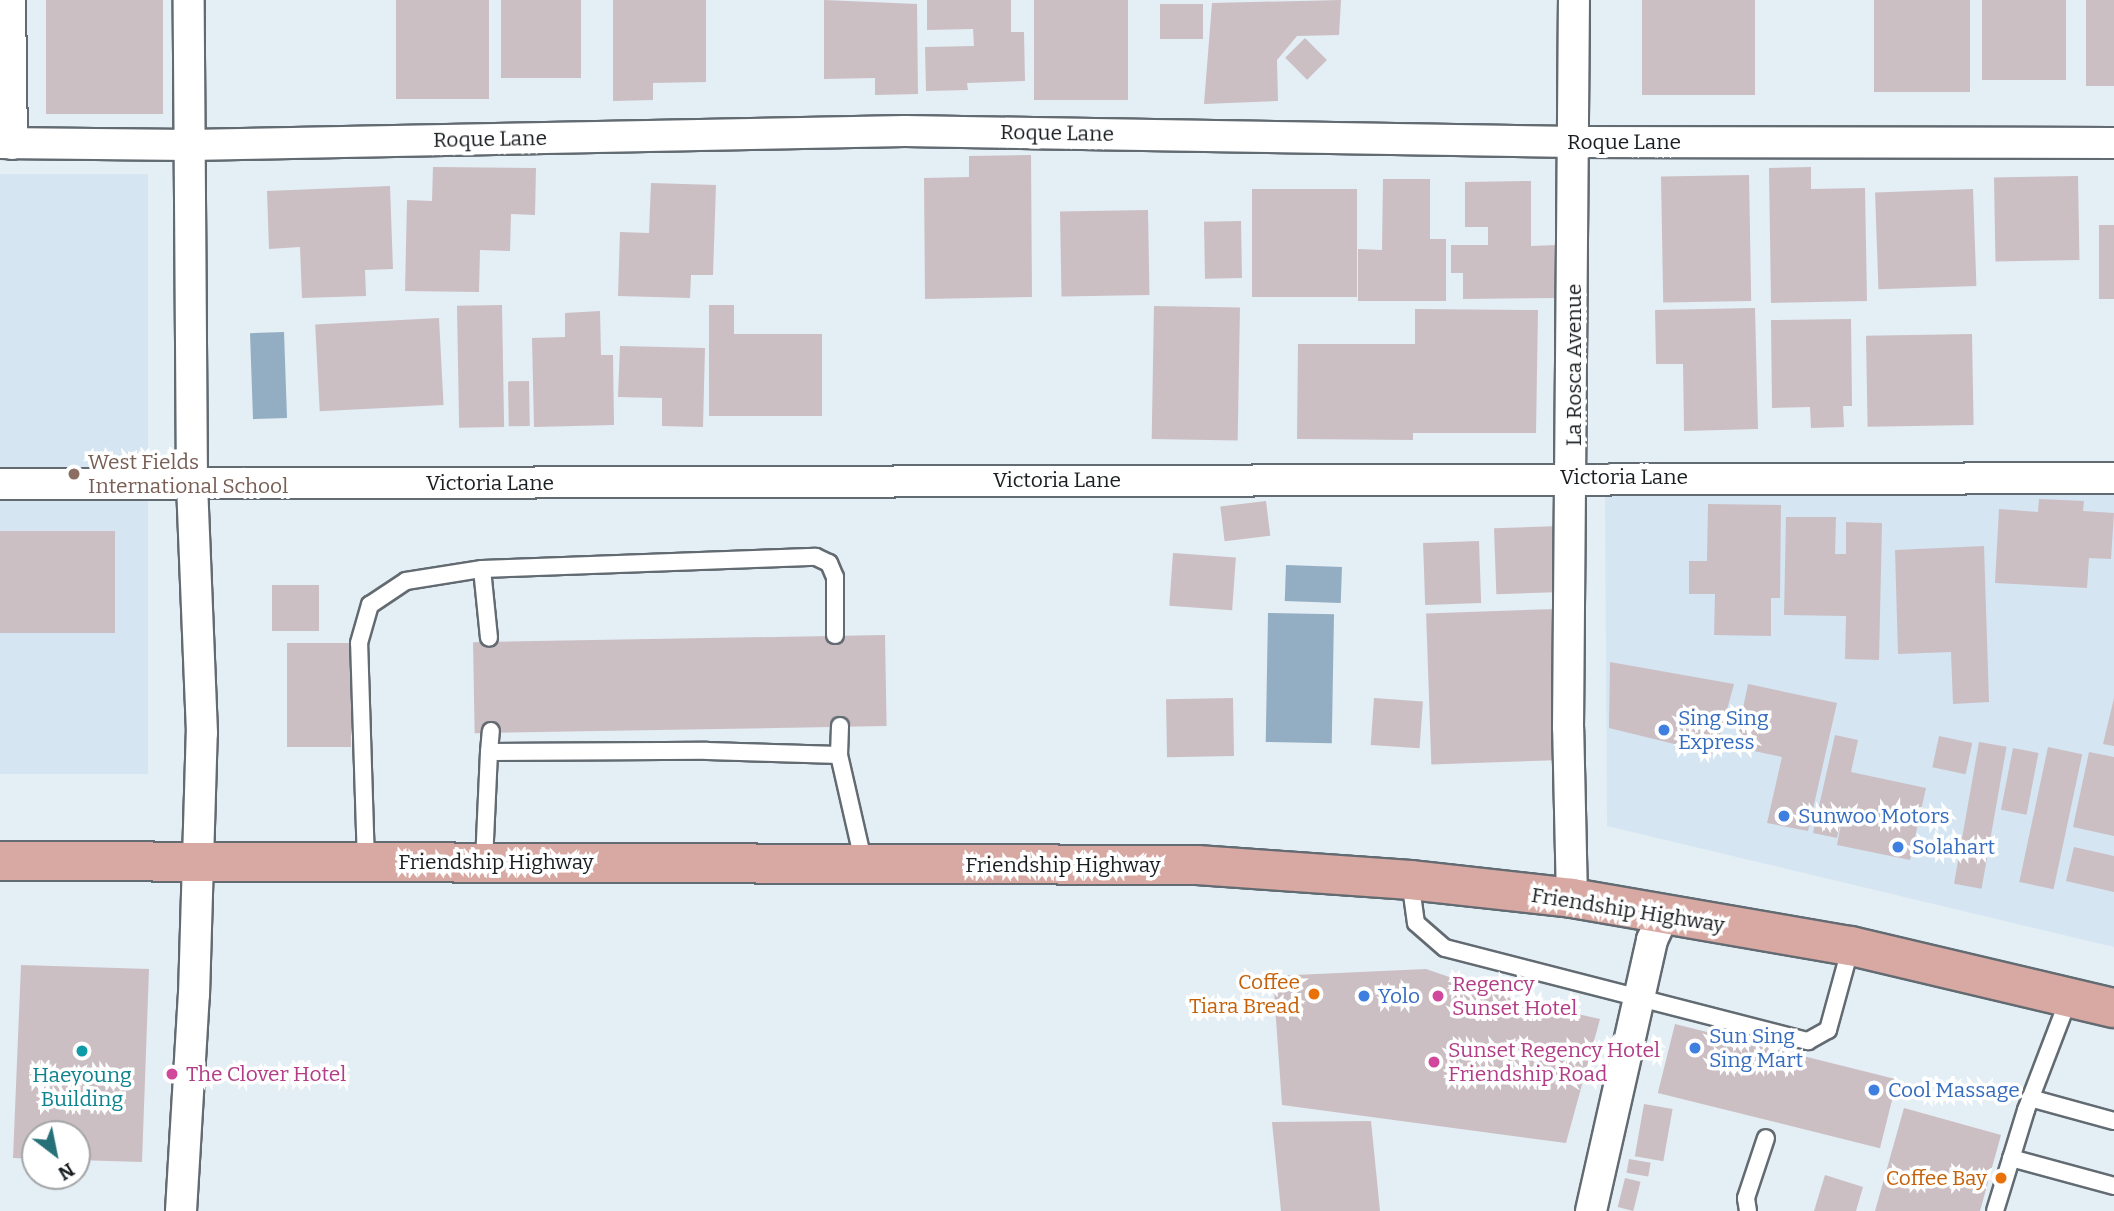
<!DOCTYPE html>
<style>
body{margin:0}
#map{position:relative;width:2114px;height:1211px;overflow:hidden;background:#e4eef5;font-family:Bitter,serif}
div>[style]{position:absolute}
[style*='--x']{left:calc(var(--x)*1px);top:calc(var(--y)*1px);width:calc(var(--w)*1px);rotate:calc(var(--a)*1deg)}
.built>*{inset:0;background:#d5e5f2;transform-origin:0 0}
.water>*{inset:0;background:#93adc2;transform-origin:0 0}
.building>*{inset:0;background:#cbbfc4;transform-origin:0 0}
.roads{filter:drop-shadow(2px 0 #636b72) drop-shadow(-2px 0 #636b72) drop-shadow(0 2px #636b72) drop-shadow(0 -2px #636b72)}
.service>*{height:16px;margin:-8px;padding:0 8px;transform-origin:8px;border-radius:8px;background:#fff}
.minor>*{height:30px;margin:-15px;padding:0 15px;transform-origin:15px;border-radius:15px;background:#fff}
.primary>*{height:38px;margin:-19px;padding:0 19px;transform-origin:19px;border-radius:19px;background:#d8a8a2}
.dots>*{width:19px;height:19px;translate:-50% -50%;box-sizing:border-box;border:4px solid #fff;border-radius:50%}
span{translate:-50% -50%;white-space:nowrap;text-align:center;line-height:1.15;-webkit-text-stroke:7px #fff;paint-order:stroke}
.street-label{font-size:21px;color:#1a1e20}
.education-label{font-size:21px;color:#785e54}
.left{translate:0 -50%;text-align:left}
.shop-label{font-size:21px;color:#366cbe}
.food-label{font-size:21px;color:#c56008}
.right{translate:-100% -50%;text-align:right}
.hotel-label{font-size:21px;color:#b23c85}
.culture-label{font-size:21px;color:#0d838f}
.north{position:absolute;left:21px;top:1120px;width:70px;height:70px;box-sizing:border-box;background:#fff;border:2px solid #a3a5a6;border-radius:50%;rotate:148deg;font-size:19px;font-weight:700;line-height:28px;text-align:center;color:#1a1e20}
.north::after{content:'';display:block;margin:auto;width:24px;height:32px;background:#267177;clip-path:polygon(50% 0,100% 100%,50% 72%,0 100%)}
</style>
<div id="map">
<div class="built">
<i style="left:0;top:174px;width:148px;height:600px"></i>
<i style="clip-path:polygon(2114px 476px,2114px 947px,1607px 826px,1605px 480px)"></i>
</div>
<div class="water">
<i style="left:284px;top:332px;width:86px;height:34px;rotate:88deg"></i>
<i style="left:1286px;top:565px;width:56px;height:36px;rotate:2deg"></i>
<i style="left:1268px;top:613px;width:66px;height:129px;rotate:1deg"></i>
</div>
<div class="building">
<i style="left:46px;top:0;width:117px;height:114px"></i>
<i style="left:396px;top:0;width:93px;height:99px"></i>
<i style="left:501px;top:0;width:80px;height:78px"></i>
<i style="clip-path:polygon(613px 0,706px 0,706px 82px,653px 83px,653px 100px,613px 101px)"></i>
<i style="clip-path:polygon(824px 0,917px 4px,918px 94px,875px 95px,875px 78px,824px 79px)"></i>
<i style="clip-path:polygon(927px 0,1011px 0,1011px 32px,1024px 32px,1025px 81px,967px 83px,968px 90px,926px 91px,925px 47px,974px 46px,973px 29px,927px 30px)"></i>
<i style="left:1034px;top:0;width:94px;height:100px"></i>
<i style="clip-path:polygon(1341px 0,1339px 35px,1297px 36px,1277px 60px,1278px 101px,1204px 104px,1212px 3px)"></i>
<i style="left:1642px;top:0;width:113px;height:95px"></i>
<i style="left:1874px;top:0;width:96px;height:92px"></i>
<i style="left:1982px;top:0;width:84px;height:80px"></i>
<i style="left:2086px;top:0;width:28px;height:86px"></i>
<i style="left:1160px;top:4px;width:43px;height:35px"></i>
<i style="left:1305px;top:38px;width:31px;height:28px;rotate:45deg"></i>
<i style="clip-path:polygon(1031px 155px,1032px 297px,925px 299px,924px 178px,969px 177px,969px 156px)"></i>
<i style="clip-path:polygon(433px 167px,536px 168px,535px 215px,511px 214px,510px 251px,480px 250px,479px 292px,405px 291px,407px 200px,432px 201px)"></i>
<i style="clip-path:polygon(1811px 167px,1811px 189px,1865px 188px,1867px 301px,1771px 303px,1769px 168px)"></i>
<i style="left:1749px;top:175px;width:126px;height:88px;rotate:89deg"></i>
<i style="left:2078px;top:176px;width:84px;height:84px;rotate:89deg"></i>
<i style="clip-path:polygon(1383px 179px,1430px 179px,1430px 239px,1446px 239px,1446px 301px,1358px 301px,1358px 249px,1382px 250px)"></i>
<i style="clip-path:polygon(1531px 181px,1531px 246px,1557px 245px,1557px 298px,1463px 299px,1463px 273px,1451px 273px,1451px 245px,1488px 245px,1488px 227px,1465px 227px,1465px 182px)"></i>
<i style="clip-path:polygon(651px 183px,716px 185px,713px 275px,691px 275px,690px 298px,618px 296px,620px 232px,649px 233px)"></i>
<i style="clip-path:polygon(390px 186px,393px 269px,365px 270px,366px 296px,302px 298px,300px 247px,269px 249px,267px 191px)"></i>
<i style="left:1252px;top:189px;width:105px;height:108px"></i>
<i style="left:1973px;top:189px;width:97px;height:98px;rotate:88deg"></i>
<i style="left:1148px;top:210px;width:85px;height:88px;rotate:89deg"></i>
<i style="left:1241px;top:221px;width:57px;height:37px;rotate:89deg"></i>
<i style="left:2099px;top:225px;width:15px;height:74px"></i>
<i style="left:502px;top:305px;width:122px;height:45px;rotate:89deg"></i>
<i style="clip-path:polygon(709px 305px,734px 305px,734px 334px,822px 334px,822px 416px,709px 416px)"></i>
<i style="left:1154px;top:306px;width:86px;height:133px;rotate:1deg"></i>
<i style="clip-path:polygon(1755px 308px,1758px 429px,1684px 431px,1683px 364px,1656px 364px,1655px 310px)"></i>
<i style="clip-path:polygon(1415px 309px,1538px 310px,1536px 433px,1413px 433px,1413px 440px,1297px 439px,1298px 344px,1415px 344px)"></i>
<i style="clip-path:polygon(600px 311px,601px 355px,613px 355px,614px 425px,534px 427px,532px 338px,565px 337px,565px 313px)"></i>
<i style="left:439px;top:318px;width:87px;height:124px;rotate:87deg"></i>
<i style="clip-path:polygon(1851px 319px,1852px 406px,1843px 406px,1844px 427px,1811px 428px,1810px 407px,1772px 408px,1771px 320px)"></i>
<i style="left:1972px;top:334px;width:91px;height:106px;rotate:89deg"></i>
<i style="clip-path:polygon(620px 346px,705px 348px,703px 427px,662px 426px,662px 398px,618px 397px)"></i>
<i style="left:529px;top:381px;width:45px;height:21px;rotate:89deg"></i>
<i style="clip-path:polygon(2039px 499px,2084px 501px,2083px 511px,2114px 513px,2111px 559px,2089px 558px,2087px 588px,1995px 583px,1999px 509px,2038px 512px)"></i>
<i style="left:1266px;top:501px;width:35px;height:46px;rotate:83deg"></i>
<i style="clip-path:polygon(1708px 504px,1781px 505px,1780px 598px,1771px 598px,1771px 636px,1714px 635px,1715px 594px,1689px 594px,1689px 561px,1707px 561px)"></i>
<i style="clip-path:polygon(1786px 517px,1836px 517px,1835px 554px,1846px 554px,1846px 522px,1882px 523px,1879px 660px,1845px 659px,1846px 616px,1784px 615px)"></i>
<i style="left:1559px;top:526px;width:66px;height:65px;rotate:88deg"></i>
<i style="left:115px;top:531px;width:102px;height:115px;rotate:90deg"></i>
<i style="left:1479px;top:541px;width:62px;height:56px;rotate:88deg"></i>
<i style="clip-path:polygon(1984px 546px,1989px 702px,1953px 704px,1951px 652px,1898px 654px,1895px 550px)"></i>
<i style="left:1173px;top:553px;width:63px;height:53px;rotate:4deg"></i>
<i style="left:272px;top:585px;width:47px;height:46px"></i>
<i style="left:1556px;top:609px;width:151px;height:130px;rotate:88deg"></i>
<i style="left:885px;top:635px;width:91px;height:412px;rotate:89deg"></i>
<i style="left:351px;top:643px;width:104px;height:64px;rotate:90deg"></i>
<i style="clip-path:polygon(1610px 662px,1734px 684px,1715px 754px,1609px 728px)"></i>
<i style="clip-path:polygon(1748px 684px,1837px 703px,1808px 831px,1767px 823px,1782px 757px,1735px 747px)"></i>
<i style="left:1233px;top:698px;width:58px;height:67px;rotate:89deg"></i>
<i style="left:1374px;top:698px;width:49px;height:47px;rotate:4deg"></i>
<i style="clip-path:polygon(2114px 698px,2114px 746px,2103px 744px)"></i>
<i style="clip-path:polygon(1835px 735px,1858px 740px,1851px 772px,1926px 788px,1910px 860px,1837px 845px,1845px 804px,1837px 838px,1813px 833px)"></i>
<i style="left:1939px;top:736px;width:34px;height:32px;rotate:12deg"></i>
<i style="left:1979px;top:742px;width:28px;height:144px;rotate:10deg"></i>
<i style="left:2048px;top:747px;width:35px;height:138px;rotate:12deg"></i>
<i style="left:2013px;top:748px;width:26px;height:63px;rotate:11deg"></i>
<i style="clip-path:polygon(2089px 752px,2114px 757px,2114px 836px,2073px 827px)"></i>
<i style="clip-path:polygon(2074px 847px,2114px 856px,2114px 892px,2066px 881px)"></i>
<i style="clip-path:polygon(21px 965px,149px 969px,142px 1162px,77px 1160px,77px 1134px,35px 1134px,35px 1159px,13px 1158px)"></i>
<i style="clip-path:polygon(1426px 969px,1519px 1001px,1600px 1019px,1566px 1143px,1282px 1105px,1273px 976px)"></i>
<i style="left:1675px;top:1024px;width:229px;height:71px;rotate:14deg"></i>
<i style="left:1644px;top:1104px;width:29px;height:53px;rotate:10deg"></i>
<i style="clip-path:polygon(1904px 1108px,2001px 1135px,1980px 1211px,1875px 1211px)"></i>
<i style="clip-path:polygon(1371px 1121px,1380px 1211px,1281px 1211px,1272px 1122px)"></i>
<i style="left:1629px;top:1159px;width:22px;height:14px;rotate:10deg"></i>
<i style="clip-path:polygon(1825px 1175px,1863px 1187px,1856px 1211px,1814px 1211px)"></i>
<i style="left:1625px;top:1178px;width:16px;height:30px;rotate:14deg"></i>
</div>
<div class="roads">
<div class="service">
<i style="--x:482;--y:569;--w:69;--a:84.2"></i>
<i style="--x:489;--y:752;--w:21;--a:-85"></i>
<i style="--x:839;--y:755;--w:29;--a:-88"></i>
<i style="--x:484;--y:862;--w:110;--a:-87.4"></i>
<i style="--x:489;--y:752;--w:218;--a:-0.3"></i>
<i style="--x:707;--y:751;--w:132;--a:1.7"></i>
<i style="--x:839;--y:755;--w:112;--a:77.1"></i>
<i style="--x:366;--y:863;--w:220;--a:-91.8"></i>
<i style="--x:359;--y:643;--w:40;--a:-74"></i>
<i style="--x:370;--y:605;--w:43;--a:-33.7"></i>
<i style="--x:406;--y:581;--w:77;--a:-9"></i>
<i style="--x:482;--y:569;--w:334;--a:-2.1"></i>
<i style="--x:816;--y:557;--w:14;--a:25"></i>
<i style="--x:829;--y:563;--w:15;--a:67"></i>
<i style="--x:835;--y:577;--w:58;--a:90"></i>
<i style="--x:1410;--y:880;--w:43;--a:82.1"></i>
<i style="--x:1416;--y:923;--w:38;--a:41"></i>
<i style="--x:1445;--y:948;--w:375;--a:14.4"></i>
<i style="--x:1808;--y:1041;--w:23;--a:-29"></i>
<i style="--x:1828;--y:1030;--w:87;--a:-74.7"></i>
<i style="--x:2030;--y:1098;--w:87;--a:15.3"></i>
<i style="--x:2011;--y:1158;--w:107;--a:15.2"></i>
<i style="--x:1748;--y:1211;--w:13;--a:-99"></i>
<i style="--x:1746;--y:1198;--w:63;--a:-71.6"></i>
<i style="--x:1995;--y:1211;--w:106;--a:-72.9"></i>
<i style="--x:2026;--y:1110;--w:120;--a:-69"></i>
</div>
<div class="minor">
<i style="--x:10;--y:0;--w:144;--a:89.2"></i>
<i style="--x:0;--y:143;--w:190;--a:0.6"></i>
<i style="--x:190;--y:145;--w:715;--a:-1.12"></i>
<i style="--x:905;--y:131;--w:669;--a:0.94"></i>
<i style="--x:1574;--y:142;--w:540;--a:0.11"></i>
<i style="--x:0;--y:484;--w:2114;--a:-0.16"></i>
<i style="--x:1572;--y:898;--w:170;--a:-91.3"></i>
<i style="--x:1568;--y:728;--w:728;--a:-89.53"></i>
<i style="--x:181;--y:1211;--w:216;--a:-86.6"></i>
<i style="--x:194;--y:995;--w:262;--a:-88.3"></i>
<i style="--x:202;--y:733;--w:248;--a:-92.3"></i>
<i style="--x:192;--y:485;--w:485;--a:-90.4"></i>
<i style="--x:1591;--y:1211;--w:278;--a:-77.3"></i>
<i style="--x:1652;--y:940;--w:26;--a:-65"></i>
</div>
<div class="primary">
<i style="--x:0;--y:861;--w:1197;--a:0.19"></i>
<i style="--x:1197;--y:865;--w:214;--a:4"></i>
<i style="--x:1410;--y:880;--w:163;--a:6.3"></i>
<i style="--x:1572;--y:898;--w:283;--a:9.8"></i>
<i style="--x:1851;--y:946;--w:270;--a:13.3"></i>
</div>
</div>
<div class="dots">
<i style="left:74px;top:474px;background:#8d6e63"></i>
<i style="left:1664px;top:730px;background:#3f7fe0"></i>
<i style="left:1784px;top:816px;background:#3f7fe0"></i>
<i style="left:1898px;top:847px;background:#3f7fe0"></i>
<i style="left:1314px;top:994px;background:#e8710a"></i>
<i style="left:1364px;top:996px;background:#3f7fe0"></i>
<i style="left:1438px;top:996px;background:#d1479c"></i>
<i style="left:1695px;top:1048px;background:#3f7fe0"></i>
<i style="left:82px;top:1051px;background:#0f9aa8"></i>
<i style="left:1434px;top:1062px;background:#d1479c"></i>
<i style="left:172px;top:1074px;background:#d1479c"></i>
<i style="left:1874px;top:1090px;background:#3f7fe0"></i>
<i style="left:2001px;top:1178px;background:#e8710a"></i>
</div>
<div class="street-label">
<span style="left:1057px;top:133px;rotate:1deg">Roque Lane</span>
<span style="left:490px;top:139px;rotate:-1deg">Roque Lane</span>
<span style="left:1624px;top:142px">Roque Lane</span>
<span style="left:1574px;top:365px;rotate:-90deg">La Rosca Avenue</span>
<span style="left:1624px;top:477px">Victoria Lane</span>
<span style="left:1057px;top:480px">Victoria Lane</span>
<span style="left:490px;top:483px">Victoria Lane</span>
<span style="left:496px;top:862px">Friendship Highway</span>
<span style="left:1063px;top:865px">Friendship Highway</span>
<span style="left:1628px;top:910px;rotate:9deg">Friendship Highway</span>
</div>
<div class="education-label">
<span class="left" style="left:88px;top:474px">West Fields<br>International School</span>
</div>
<div class="shop-label">
<span class="left" style="left:1678px;top:730px">Sing Sing<br>Express</span>
<span class="left" style="left:1798px;top:816px">Sunwoo Motors</span>
<span class="left" style="left:1912px;top:847px">Solahart</span>
<span class="left" style="left:1378px;top:996px">Yolo</span>
<span class="left" style="left:1709px;top:1048px">Sun Sing<br>Sing Mart</span>
<span class="left" style="left:1888px;top:1090px">Cool Massage</span>
</div>
<div class="food-label">
<span class="right" style="left:1300px;top:994px">Coffee<br>Tiara Bread</span>
<span class="right" style="left:1987px;top:1178px">Coffee Bay</span>
</div>
<div class="hotel-label">
<span class="left" style="left:1452px;top:996px">Regency<br>Sunset Hotel</span>
<span class="left" style="left:1448px;top:1062px">Sunset Regency Hotel<br>Friendship Road</span>
<span class="left" style="left:186px;top:1074px">The Clover Hotel</span>
</div>
<div class="culture-label">
<span style="left:82px;top:1087px">Haeyoung<br>Building</span>
</div>
<div class="north">N</div>
</div>
